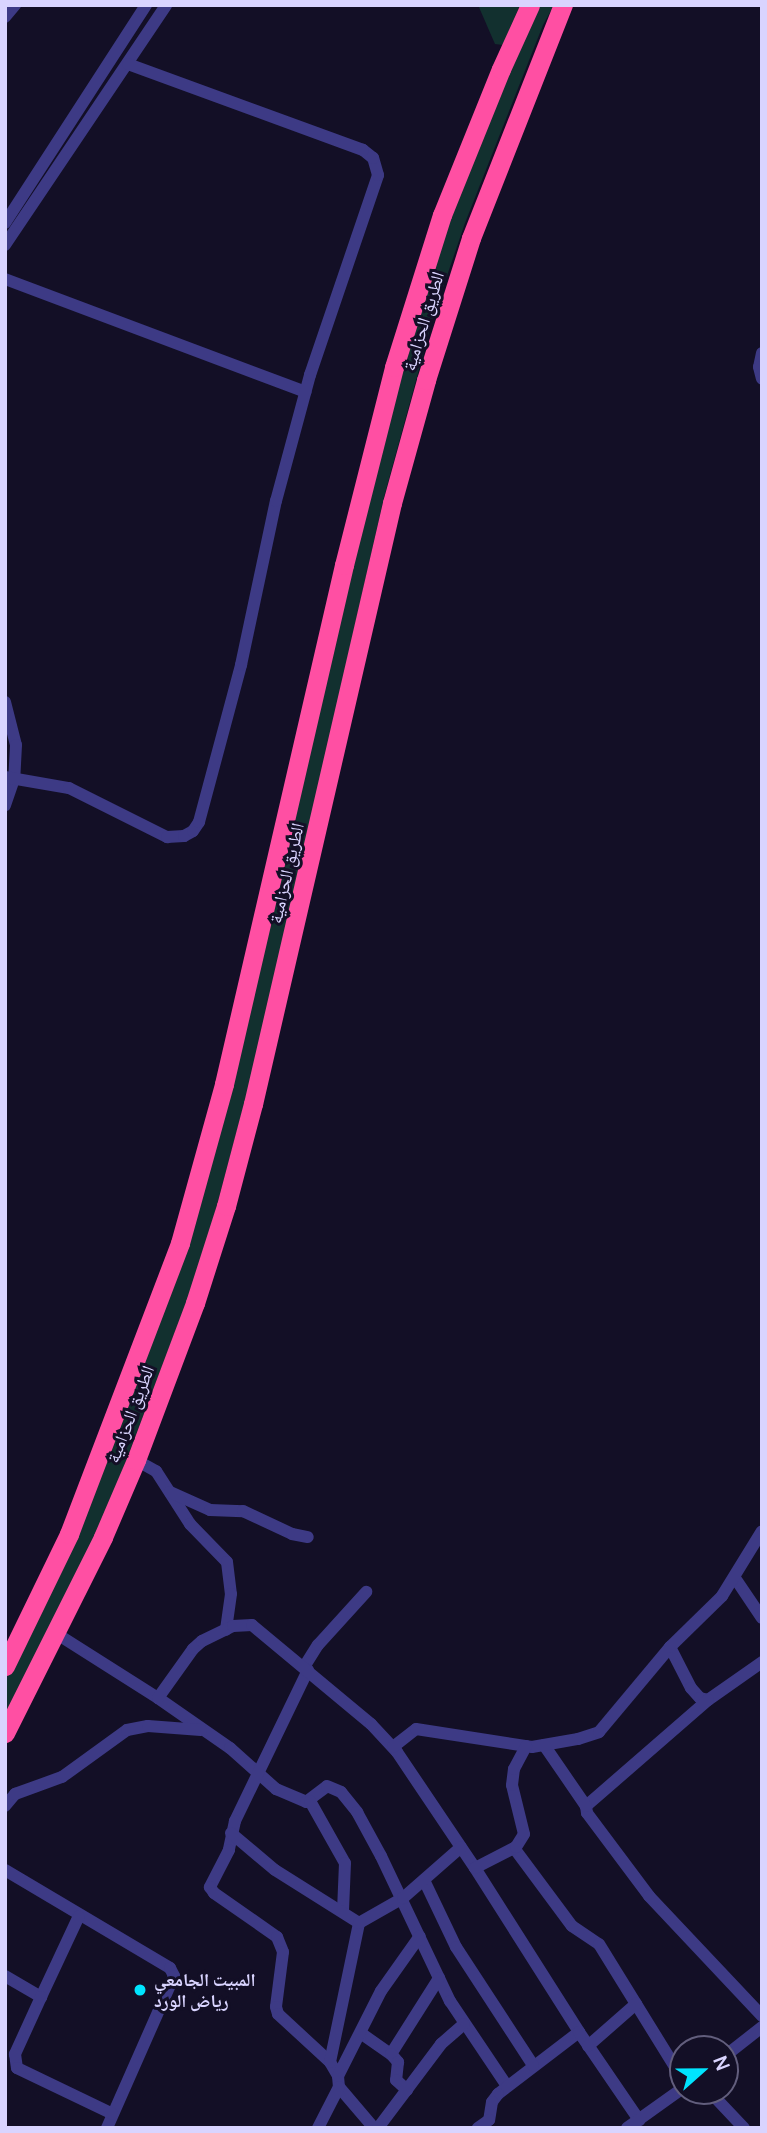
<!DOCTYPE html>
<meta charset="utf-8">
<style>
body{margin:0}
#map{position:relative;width:767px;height:2133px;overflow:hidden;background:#130f26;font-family:Manrope,"Noto Naskh Arabic",sans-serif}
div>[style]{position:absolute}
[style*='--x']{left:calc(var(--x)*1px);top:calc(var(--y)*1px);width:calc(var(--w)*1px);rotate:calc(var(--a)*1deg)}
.green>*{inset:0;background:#12302f}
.minor>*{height:12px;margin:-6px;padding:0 6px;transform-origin:6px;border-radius:6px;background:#3d3a85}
.highway>*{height:19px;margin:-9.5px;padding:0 9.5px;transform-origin:9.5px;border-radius:9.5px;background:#ff4fa3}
.dots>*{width:19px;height:19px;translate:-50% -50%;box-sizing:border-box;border:4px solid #130f26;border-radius:50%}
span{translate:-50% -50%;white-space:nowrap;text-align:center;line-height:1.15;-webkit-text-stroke:6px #130f26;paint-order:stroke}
.street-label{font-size:18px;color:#d9d4ff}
.poi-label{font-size:18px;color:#d9d4ff;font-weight:700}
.left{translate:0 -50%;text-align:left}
.frame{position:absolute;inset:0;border:7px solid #d9d4ff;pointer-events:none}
.north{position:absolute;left:669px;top:2035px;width:70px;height:70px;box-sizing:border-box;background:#130f26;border:2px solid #625e7d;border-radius:50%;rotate:69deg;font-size:19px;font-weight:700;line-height:28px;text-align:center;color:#d9d4ff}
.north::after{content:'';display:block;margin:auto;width:24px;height:32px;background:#00e5ff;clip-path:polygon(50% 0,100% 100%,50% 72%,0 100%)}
</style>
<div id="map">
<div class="green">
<i style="clip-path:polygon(478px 5px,520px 5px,503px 45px,495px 44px)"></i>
<i style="clip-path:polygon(536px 5px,554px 5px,543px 25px,465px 223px,435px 311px,384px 497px,259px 1049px,201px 1264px,100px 1529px,5px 1718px,5px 1679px,44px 1603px,176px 1271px,372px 469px,447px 217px)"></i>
</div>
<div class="minor">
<i style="--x:5;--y:17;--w:16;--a:-50"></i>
<i style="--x:5;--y:223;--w:260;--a:-57.1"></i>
<i style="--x:5;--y:245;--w:289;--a:-56.1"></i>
<i style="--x:5;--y:279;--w:321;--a:20.6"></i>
<i style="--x:762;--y:353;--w:14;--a:102"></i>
<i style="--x:759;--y:367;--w:12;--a:76"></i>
<i style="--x:5;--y:702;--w:44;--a:75.7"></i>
<i style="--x:16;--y:745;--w:34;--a:93"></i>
<i style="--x:14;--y:779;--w:28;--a:109"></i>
<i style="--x:5;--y:777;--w:65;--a:9.8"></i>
<i style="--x:69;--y:788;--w:110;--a:26.6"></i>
<i style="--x:167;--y:837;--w:17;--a:-3"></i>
<i style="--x:184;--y:836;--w:10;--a:-29"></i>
<i style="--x:193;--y:831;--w:11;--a:-56"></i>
<i style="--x:199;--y:822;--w:163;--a:-75"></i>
<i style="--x:241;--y:665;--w:168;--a:-78"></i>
<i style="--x:276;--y:501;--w:131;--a:-74.9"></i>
<i style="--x:310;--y:375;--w:211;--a:-71.2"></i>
<i style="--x:378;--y:175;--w:18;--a:-106"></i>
<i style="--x:373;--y:158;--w:13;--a:-141"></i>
<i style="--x:363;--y:150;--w:250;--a:-159.9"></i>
<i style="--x:136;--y:1460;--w:23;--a:29"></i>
<i style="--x:156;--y:1471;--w:63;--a:57.3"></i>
<i style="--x:190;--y:1524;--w:53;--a:45.8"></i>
<i style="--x:227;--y:1562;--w:32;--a:83"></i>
<i style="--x:231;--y:1594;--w:36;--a:98"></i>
<i style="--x:170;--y:1492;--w:44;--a:24.2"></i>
<i style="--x:210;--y:1510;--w:33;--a:2"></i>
<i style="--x:243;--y:1511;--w:54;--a:25.1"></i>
<i style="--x:292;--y:1534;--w:16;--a:11"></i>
<i style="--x:735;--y:1578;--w:48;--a:56"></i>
<i style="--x:57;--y:1634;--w:120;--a:32.4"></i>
<i style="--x:158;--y:1698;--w:88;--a:34.8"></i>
<i style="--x:230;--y:1748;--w:62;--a:41.7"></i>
<i style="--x:276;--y:1789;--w:33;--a:23"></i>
<i style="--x:306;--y:1802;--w:26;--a:-37"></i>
<i style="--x:327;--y:1786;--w:15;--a:23"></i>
<i style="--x:341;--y:1792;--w:26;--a:51"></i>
<i style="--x:357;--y:1812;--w:50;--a:61.4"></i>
<i style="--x:381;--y:1856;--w:161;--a:64.6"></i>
<i style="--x:450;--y:2001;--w:102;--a:56.2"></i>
<i style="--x:670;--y:1647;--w:46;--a:62.9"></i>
<i style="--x:691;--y:1688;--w:13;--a:48"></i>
<i style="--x:700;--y:1698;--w:8;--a:14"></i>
<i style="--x:708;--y:1700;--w:66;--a:-35.1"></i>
<i style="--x:304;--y:1667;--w:26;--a:-58"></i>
<i style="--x:318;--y:1645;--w:72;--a:-47.8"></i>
<i style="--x:308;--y:1670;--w:168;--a:115.8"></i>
<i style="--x:235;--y:1821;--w:30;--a:102"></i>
<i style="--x:229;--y:1850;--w:42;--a:117.2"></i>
<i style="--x:210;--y:1887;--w:7;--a:56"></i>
<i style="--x:214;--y:1893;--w:77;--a:34.9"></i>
<i style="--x:277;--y:1937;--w:16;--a:68"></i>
<i style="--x:283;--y:1952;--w:55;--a:97.3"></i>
<i style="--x:276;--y:2007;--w:7;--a:74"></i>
<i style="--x:278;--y:2014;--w:71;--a:42.7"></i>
<i style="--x:330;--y:2062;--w:16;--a:60"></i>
<i style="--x:338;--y:2076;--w:11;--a:85"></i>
<i style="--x:339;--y:2087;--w:54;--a:49.5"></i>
<i style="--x:158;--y:1698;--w:60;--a:-54.5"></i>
<i style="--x:193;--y:1649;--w:12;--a:-42"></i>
<i style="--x:202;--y:1641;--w:34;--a:-26"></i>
<i style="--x:233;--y:1626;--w:19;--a:-3"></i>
<i style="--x:252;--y:1625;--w:155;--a:39.8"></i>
<i style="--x:371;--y:1724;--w:38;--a:47"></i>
<i style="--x:397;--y:1752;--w:140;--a:56.1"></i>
<i style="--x:475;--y:1868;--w:194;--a:57.6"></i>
<i style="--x:579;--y:2032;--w:102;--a:142.6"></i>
<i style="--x:498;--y:2094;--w:10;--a:127"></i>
<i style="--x:492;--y:2102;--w:18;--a:99"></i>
<i style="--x:489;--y:2120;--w:14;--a:144"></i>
<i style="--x:708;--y:1700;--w:162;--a:139"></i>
<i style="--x:586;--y:1806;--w:7;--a:82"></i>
<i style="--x:587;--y:1813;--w:104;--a:53.2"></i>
<i style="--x:649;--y:1896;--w:165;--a:46.7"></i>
<i style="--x:544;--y:1745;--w:74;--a:55.5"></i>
<i style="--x:393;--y:1747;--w:29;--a:-38"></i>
<i style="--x:416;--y:1729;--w:117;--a:8.8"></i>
<i style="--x:532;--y:1747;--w:47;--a:-9.9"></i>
<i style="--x:578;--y:1739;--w:22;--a:-18"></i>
<i style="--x:599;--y:1732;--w:111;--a:-50.1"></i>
<i style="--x:670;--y:1647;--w:73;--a:-44.4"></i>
<i style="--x:722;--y:1596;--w:76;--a:-58.4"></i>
<i style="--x:310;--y:1801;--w:71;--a:60.6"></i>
<i style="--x:345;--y:1863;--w:47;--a:92.4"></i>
<i style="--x:5;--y:1806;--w:16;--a:-50"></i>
<i style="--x:15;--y:1794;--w:50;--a:-19.9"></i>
<i style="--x:62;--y:1777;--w:80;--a:-35.9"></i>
<i style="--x:127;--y:1730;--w:21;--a:-11"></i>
<i style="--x:148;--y:1726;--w:53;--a:4.3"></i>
<i style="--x:231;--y:1833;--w:57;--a:40.1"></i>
<i style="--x:275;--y:1870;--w:99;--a:32.2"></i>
<i style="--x:514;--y:1848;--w:97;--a:53.4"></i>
<i style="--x:572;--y:1926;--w:32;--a:34"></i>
<i style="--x:599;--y:1944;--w:160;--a:58.3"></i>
<i style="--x:475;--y:1868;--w:46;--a:-27.1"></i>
<i style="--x:516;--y:1847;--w:15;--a:-58"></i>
<i style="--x:524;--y:1834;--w:50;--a:-103.8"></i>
<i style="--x:512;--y:1785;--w:16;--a:-83"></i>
<i style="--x:514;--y:1769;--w:26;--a:-62"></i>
<i style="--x:5;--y:1870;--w:192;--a:30.7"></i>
<i style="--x:170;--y:1968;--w:9;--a:63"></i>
<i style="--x:174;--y:1976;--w:166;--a:113.8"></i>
<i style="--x:424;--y:1880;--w:74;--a:64.5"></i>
<i style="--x:456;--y:1947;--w:141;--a:56.9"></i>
<i style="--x:5;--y:1976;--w:42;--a:30.3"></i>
<i style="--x:41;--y:1997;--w:89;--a:-64.9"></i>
<i style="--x:41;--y:1997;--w:63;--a:114.5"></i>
<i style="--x:15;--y:2054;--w:14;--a:82"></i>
<i style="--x:17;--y:2068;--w:106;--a:25.6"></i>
<i style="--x:579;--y:2032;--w:107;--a:55.7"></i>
<i style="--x:362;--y:2034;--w:35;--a:35"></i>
<i style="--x:391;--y:2054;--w:90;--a:-57.7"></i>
<i style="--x:588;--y:2046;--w:64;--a:-41.2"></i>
<i style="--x:391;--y:2054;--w:11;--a:49"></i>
<i style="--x:398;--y:2062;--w:18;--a:96"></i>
<i style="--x:396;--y:2080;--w:15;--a:42"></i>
<i style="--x:725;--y:2056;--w:47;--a:-38.1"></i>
<i style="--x:330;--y:2062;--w:142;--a:-78.2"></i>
<i style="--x:359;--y:1923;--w:51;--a:-29.6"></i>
<i style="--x:403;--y:1898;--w:77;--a:-41.3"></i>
<i style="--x:338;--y:2076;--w:95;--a:-63.2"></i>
<i style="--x:381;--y:1991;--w:67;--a:-54.7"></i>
<i style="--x:709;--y:2091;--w:51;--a:46.6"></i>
<i style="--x:318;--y:2128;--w:46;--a:-62.9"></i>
<i style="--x:378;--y:2128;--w:105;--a:-53.1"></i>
<i style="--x:441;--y:2044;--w:30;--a:-41"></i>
<i style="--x:627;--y:2128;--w:69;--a:-35.5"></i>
</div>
<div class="highway">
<i style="--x:5;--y:1666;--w:147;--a:-64.1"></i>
<i style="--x:69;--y:1534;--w:311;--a:-69.1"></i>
<i style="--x:180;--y:1243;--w:165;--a:-74.5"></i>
<i style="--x:224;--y:1084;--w:533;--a:-76.98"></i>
<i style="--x:344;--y:565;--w:204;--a:-75.8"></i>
<i style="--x:394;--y:367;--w:159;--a:-72.5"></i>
<i style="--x:442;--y:215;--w:157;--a:-68"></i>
<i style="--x:501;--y:69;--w:70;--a:-65.6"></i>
<i style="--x:5;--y:1733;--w:219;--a:-63.4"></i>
<i style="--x:103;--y:1537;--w:84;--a:-66.8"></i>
<i style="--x:136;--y:1460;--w:168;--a:-69.4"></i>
<i style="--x:195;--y:1303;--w:102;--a:-72.3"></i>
<i style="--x:226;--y:1206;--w:106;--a:-75.2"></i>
<i style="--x:253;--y:1104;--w:617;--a:-76.98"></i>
<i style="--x:392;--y:503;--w:128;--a:-74.5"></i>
<i style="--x:426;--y:380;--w:149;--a:-72.4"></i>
<i style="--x:471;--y:238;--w:251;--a:-68.5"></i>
</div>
<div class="dots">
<i style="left:140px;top:1990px;background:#00e5ff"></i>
</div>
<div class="street-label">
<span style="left:423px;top:321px;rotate:-73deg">الطريق الحزامية</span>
<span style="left:286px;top:873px;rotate:-77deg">الطريق الحزامية</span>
<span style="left:130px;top:1414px;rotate:-69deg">الطريق الحزامية</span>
</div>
<div class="poi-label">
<span class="left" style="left:154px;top:1990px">المبيت الجامعي<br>رياض الورد</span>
</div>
<div class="frame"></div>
<div class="north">N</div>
</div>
